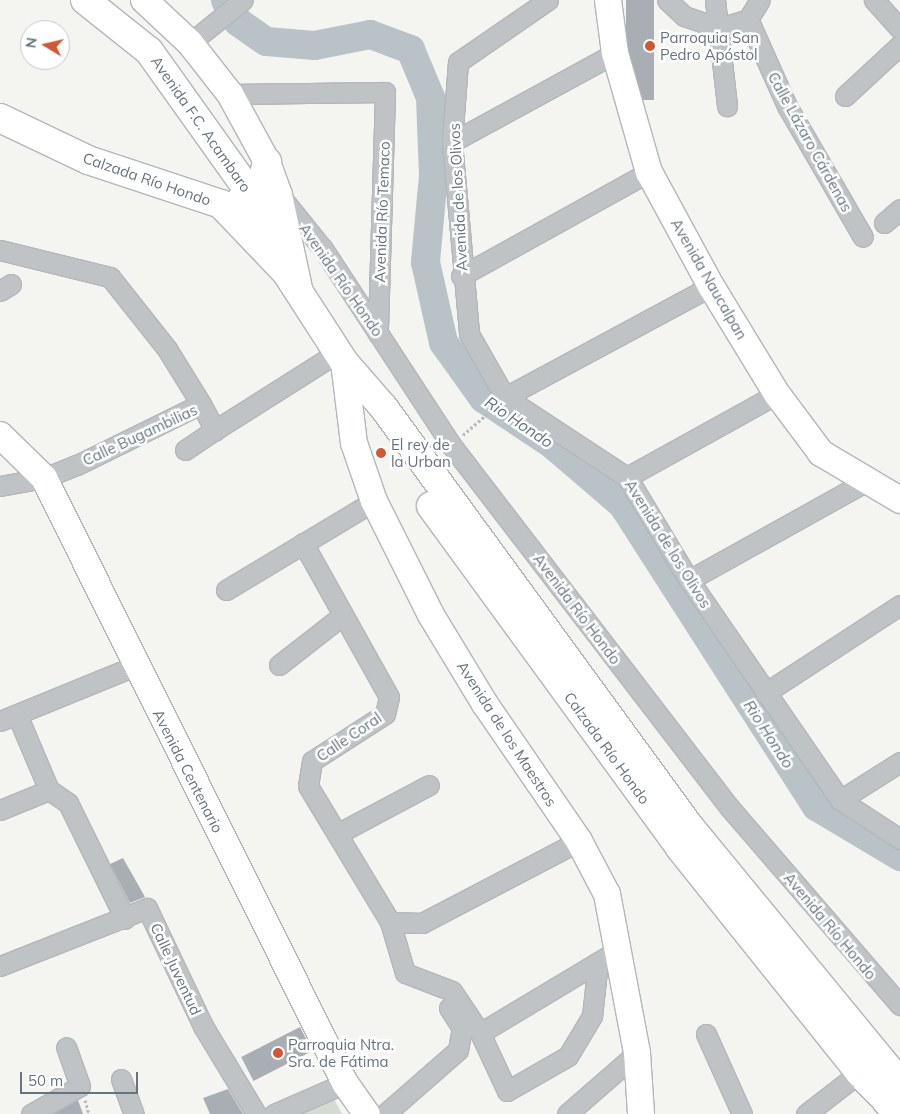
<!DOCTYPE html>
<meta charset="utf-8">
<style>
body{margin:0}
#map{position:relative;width:900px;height:1114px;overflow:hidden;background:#f4f4f1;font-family:Mulish,sans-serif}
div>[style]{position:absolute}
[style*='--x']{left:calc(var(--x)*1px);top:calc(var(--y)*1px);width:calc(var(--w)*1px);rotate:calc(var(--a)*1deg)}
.green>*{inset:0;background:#d5dbd2}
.river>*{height:29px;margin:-14.5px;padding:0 14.5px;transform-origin:14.5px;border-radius:14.5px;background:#b9c3c7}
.building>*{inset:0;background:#a8aeb3;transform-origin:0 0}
.path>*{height:3px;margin-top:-1.5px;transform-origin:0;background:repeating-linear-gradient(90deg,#b9bbbd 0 2.5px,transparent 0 5px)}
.roads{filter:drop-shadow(1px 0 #b2b7ba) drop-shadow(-1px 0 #b2b7ba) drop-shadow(0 1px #b2b7ba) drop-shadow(0 -1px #b2b7ba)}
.street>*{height:19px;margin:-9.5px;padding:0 9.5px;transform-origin:9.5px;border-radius:9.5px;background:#c0c3c6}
.secondary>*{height:26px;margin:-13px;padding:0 13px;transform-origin:13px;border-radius:13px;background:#fff}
.primary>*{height:28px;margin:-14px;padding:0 14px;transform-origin:14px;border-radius:14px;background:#fff}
.dots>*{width:14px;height:14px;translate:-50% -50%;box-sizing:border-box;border:2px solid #fff;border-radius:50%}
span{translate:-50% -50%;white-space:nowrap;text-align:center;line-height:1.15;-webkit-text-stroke:5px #fff;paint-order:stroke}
.poi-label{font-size:15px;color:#66747f}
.left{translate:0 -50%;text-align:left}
.street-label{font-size:15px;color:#66747f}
.water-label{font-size:16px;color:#62757c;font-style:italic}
.north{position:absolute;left:20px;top:20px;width:50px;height:50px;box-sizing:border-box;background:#fff;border:1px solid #c2c7cc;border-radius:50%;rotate:279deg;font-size:14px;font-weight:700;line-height:20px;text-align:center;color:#66747f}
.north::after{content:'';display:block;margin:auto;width:18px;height:22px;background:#d25732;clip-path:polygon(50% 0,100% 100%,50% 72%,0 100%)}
.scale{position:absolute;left:20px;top:1072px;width:118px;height:22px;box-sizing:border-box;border:2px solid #66747f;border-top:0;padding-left:6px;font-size:15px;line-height:18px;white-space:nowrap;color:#66747f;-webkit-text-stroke:4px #fff;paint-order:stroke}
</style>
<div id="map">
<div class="green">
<i style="clip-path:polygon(333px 1097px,342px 1114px,299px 1114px)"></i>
</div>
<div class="river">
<i style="--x:225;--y:0;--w:24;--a:60"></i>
<i style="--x:237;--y:21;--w:35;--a:35"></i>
<i style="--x:266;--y:41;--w:48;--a:4.8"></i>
<i style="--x:314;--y:45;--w:57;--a:-11.1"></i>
<i style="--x:370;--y:34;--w:43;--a:20.6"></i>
<i style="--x:410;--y:49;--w:52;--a:67.4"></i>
<i style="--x:430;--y:97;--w:78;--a:87.8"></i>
<i style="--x:433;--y:175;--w:87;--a:95.3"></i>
<i style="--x:425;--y:262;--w:82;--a:77.3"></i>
<i style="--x:443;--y:342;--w:69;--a:54.5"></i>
<i style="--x:483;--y:398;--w:83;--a:33.7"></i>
<i style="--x:552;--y:444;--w:92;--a:40.6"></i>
<i style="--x:622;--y:504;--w:359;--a:57.3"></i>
<i style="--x:816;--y:806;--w:98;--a:30.8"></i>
</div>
<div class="building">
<i style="left:626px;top:0;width:28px;height:100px"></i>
<i style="clip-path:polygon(123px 858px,145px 897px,130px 903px,110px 864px)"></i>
<i style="left:300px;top:1027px;width:27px;height:66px;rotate:63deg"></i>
<i style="clip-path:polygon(228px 1089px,243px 1114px,210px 1114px,203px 1098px)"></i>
<i style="clip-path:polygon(78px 1100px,83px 1114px,54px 1114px)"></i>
</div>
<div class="path">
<i style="--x:463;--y:435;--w:41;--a:-41.1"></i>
<i style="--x:85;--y:1100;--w:15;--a:74"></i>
</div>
<div class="roads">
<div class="street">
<i style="--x:548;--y:0;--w:109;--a:145.4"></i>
<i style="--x:458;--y:62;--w:80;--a:94.3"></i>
<i style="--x:452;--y:142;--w:193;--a:84.9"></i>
<i style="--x:469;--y:334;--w:73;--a:60.3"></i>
<i style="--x:505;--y:397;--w:146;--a:33.3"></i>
<i style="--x:627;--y:477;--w:120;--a:59"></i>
<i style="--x:689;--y:580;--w:267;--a:55.5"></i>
<i style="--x:840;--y:800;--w:72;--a:33"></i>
<i style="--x:667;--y:0;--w:23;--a:43"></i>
<i style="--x:684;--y:16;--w:37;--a:19"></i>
<i style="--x:719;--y:28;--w:30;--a:-17"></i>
<i style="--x:748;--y:19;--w:22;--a:-58"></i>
<i style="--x:715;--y:0;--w:107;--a:83.5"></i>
<i style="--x:874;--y:0;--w:39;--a:48"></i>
<i style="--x:748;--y:19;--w:95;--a:65.9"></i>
<i style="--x:787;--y:106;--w:151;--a:59.9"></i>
<i style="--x:190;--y:43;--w:68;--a:-39.1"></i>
<i style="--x:230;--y:94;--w:155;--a:-0.7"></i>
<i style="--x:385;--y:92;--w:241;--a:91.7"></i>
<i style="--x:845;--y:96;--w:75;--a:-42.8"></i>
<i style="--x:452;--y:142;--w:186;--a:-28.6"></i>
<i style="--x:281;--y:197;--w:67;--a:51.1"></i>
<i style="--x:323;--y:249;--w:235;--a:56.8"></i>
<i style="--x:452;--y:446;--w:455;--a:52.5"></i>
<i style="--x:729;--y:807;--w:262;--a:49.2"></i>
<i style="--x:884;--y:223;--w:21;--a:-41"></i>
<i style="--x:0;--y:250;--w:113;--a:13.8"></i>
<i style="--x:110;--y:277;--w:92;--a:51.6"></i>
<i style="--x:167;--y:349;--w:65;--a:58.3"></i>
<i style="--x:461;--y:276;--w:215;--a:-29"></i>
<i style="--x:0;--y:291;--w:13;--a:-32"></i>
<i style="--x:505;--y:397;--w:234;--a:-28.3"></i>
<i style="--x:185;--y:450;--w:36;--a:-34"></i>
<i style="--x:627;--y:477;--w:171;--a:-29"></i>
<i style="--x:0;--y:486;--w:45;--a:-10.3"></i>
<i style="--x:44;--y:478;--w:35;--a:-22"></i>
<i style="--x:77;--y:465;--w:138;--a:-26.2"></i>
<i style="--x:201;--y:404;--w:30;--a:62"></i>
<i style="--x:215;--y:430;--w:144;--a:-32.3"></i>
<i style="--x:303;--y:543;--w:176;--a:60.8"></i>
<i style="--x:389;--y:697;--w:17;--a:103"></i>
<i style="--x:385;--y:714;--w:87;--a:147.2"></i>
<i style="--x:312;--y:761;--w:25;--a:99"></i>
<i style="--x:308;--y:786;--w:159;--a:58.9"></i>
<i style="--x:390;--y:922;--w:53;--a:73.6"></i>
<i style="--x:405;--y:973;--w:50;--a:21"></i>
<i style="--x:452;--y:991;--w:50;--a:56.3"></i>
<i style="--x:480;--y:1033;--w:64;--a:65"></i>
<i style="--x:507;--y:1091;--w:70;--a:-29.8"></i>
<i style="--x:568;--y:1056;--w:47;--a:-59"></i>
<i style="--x:592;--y:1016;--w:54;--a:-83.7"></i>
<i style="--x:689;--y:580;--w:201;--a:-29.1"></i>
<i style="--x:226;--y:590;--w:173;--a:-31"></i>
<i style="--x:279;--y:665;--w:81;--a:-38"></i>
<i style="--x:765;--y:693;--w:161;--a:-33.1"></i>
<i style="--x:18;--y:717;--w:79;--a:67"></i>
<i style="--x:49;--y:790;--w:23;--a:34"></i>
<i style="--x:68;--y:803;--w:129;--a:63.8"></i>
<i style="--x:0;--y:721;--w:146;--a:-22.2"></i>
<i style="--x:840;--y:800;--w:71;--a:-32.3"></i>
<i style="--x:0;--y:810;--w:53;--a:-22.2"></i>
<i style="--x:337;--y:834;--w:104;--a:-28"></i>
<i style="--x:390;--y:922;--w:32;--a:2"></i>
<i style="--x:422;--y:923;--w:177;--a:-27.6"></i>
<i style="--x:0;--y:966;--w:158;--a:-21.5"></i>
<i style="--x:147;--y:908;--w:131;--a:64.6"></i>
<i style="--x:203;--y:1026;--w:103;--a:58.9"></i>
<i style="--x:480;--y:1033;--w:146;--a:-31"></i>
<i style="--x:706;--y:1034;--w:88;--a:65.8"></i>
<i style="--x:121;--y:1079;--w:37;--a:70"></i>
<i style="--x:31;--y:1114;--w:56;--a:-29.7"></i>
<i style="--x:80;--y:1086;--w:41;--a:-109.7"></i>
<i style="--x:274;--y:1114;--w:77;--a:-23.6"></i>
<i style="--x:385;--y:1114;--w:97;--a:-41.2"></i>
<i style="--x:458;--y:1050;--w:22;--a:-80"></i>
<i style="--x:462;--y:1028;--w:24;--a:-123"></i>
<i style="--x:567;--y:1114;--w:93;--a:-41.1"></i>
<i style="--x:806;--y:1114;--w:78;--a:-37.7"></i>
</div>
<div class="secondary">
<i style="--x:144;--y:0;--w:63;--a:43.1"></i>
<i style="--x:190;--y:43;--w:65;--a:51.9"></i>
<i style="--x:230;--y:94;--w:77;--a:61.4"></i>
<i style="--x:267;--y:162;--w:35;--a:70"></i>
<i style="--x:279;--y:195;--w:100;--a:77.9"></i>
<i style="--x:608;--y:0;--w:53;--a:82.5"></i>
<i style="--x:615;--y:53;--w:124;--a:74.1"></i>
<i style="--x:649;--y:172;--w:130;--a:61.5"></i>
<i style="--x:711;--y:286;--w:127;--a:58.6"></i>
<i style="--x:777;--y:394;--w:74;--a:53.3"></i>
<i style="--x:821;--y:453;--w:92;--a:30.7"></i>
<i style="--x:344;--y:362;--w:82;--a:83"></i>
<i style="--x:354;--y:443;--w:61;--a:71"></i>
<i style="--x:374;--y:501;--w:127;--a:63.4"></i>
<i style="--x:431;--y:615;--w:104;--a:58.8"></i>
<i style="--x:485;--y:704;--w:166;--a:55.5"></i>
<i style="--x:579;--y:841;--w:60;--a:62.2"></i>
<i style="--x:607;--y:894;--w:162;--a:79.3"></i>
<i style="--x:637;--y:1053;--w:61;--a:86.2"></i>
<i style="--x:0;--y:435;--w:62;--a:44.3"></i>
<i style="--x:44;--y:478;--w:676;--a:63.55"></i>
<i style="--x:345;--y:1083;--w:38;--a:55"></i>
</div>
<div class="primary">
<i style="--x:85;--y:0;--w:82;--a:38.6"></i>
<i style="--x:149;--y:51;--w:176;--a:54.5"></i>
<i style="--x:251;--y:194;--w:66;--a:65.8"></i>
<i style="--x:0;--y:118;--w:98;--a:25.5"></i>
<i style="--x:88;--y:160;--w:140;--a:18.3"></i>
<i style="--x:221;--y:204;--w:94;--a:46.3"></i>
<i style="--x:286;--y:272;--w:107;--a:57.2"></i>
<i style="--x:344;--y:362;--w:61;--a:49"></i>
<i style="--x:384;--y:408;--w:517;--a:53.88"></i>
<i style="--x:689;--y:826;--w:333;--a:50.6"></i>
<i style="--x:238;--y:203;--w:33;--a:-43"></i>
<i style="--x:262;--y:181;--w:20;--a:-75"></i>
<i style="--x:431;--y:506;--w:423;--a:53.9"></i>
<i style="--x:680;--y:848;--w:288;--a:51.3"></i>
<i style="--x:860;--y:1073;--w:57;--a:46.4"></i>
</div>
</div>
<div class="dots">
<i style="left:650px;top:46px;background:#d25732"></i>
<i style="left:381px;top:453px;background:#d25732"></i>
<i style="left:278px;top:1053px;background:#d25732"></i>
</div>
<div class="poi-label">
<span class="left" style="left:660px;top:46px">Parroquia San<br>Pedro Apóstol</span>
<span class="left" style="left:391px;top:453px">El rey de<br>la Urban</span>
<span class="left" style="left:288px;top:1053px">Parroquia Ntra.<br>Sra. de Fátima</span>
</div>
<div class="street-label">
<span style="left:201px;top:124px;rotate:55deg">Avenida F.C. Acambaro</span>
<span style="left:810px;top:142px;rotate:61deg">Calle Lázaro Cárdenas</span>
<span style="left:147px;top:179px;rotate:19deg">Calzada Río Hondo</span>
<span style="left:458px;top:197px;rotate:-93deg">Avenida de los Olivos</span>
<span style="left:382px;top:212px;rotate:-88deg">Avenida Río Temaco</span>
<span style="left:709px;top:279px;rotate:60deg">Avenida Naucalpan</span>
<span style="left:341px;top:280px;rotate:55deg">Avenida Río Hondo</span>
<span style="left:140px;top:435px;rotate:-25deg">Calle Bugambilias</span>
<span style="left:668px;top:544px;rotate:58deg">Avenida de los Olivos</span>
<span style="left:577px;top:609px;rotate:53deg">Avenida Río Hondo</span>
<span style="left:507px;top:734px;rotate:57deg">Avenida de los Maestros</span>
<span style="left:349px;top:737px;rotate:-34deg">Calle Coral</span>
<span style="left:607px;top:748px;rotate:54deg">Calzada Río Hondo</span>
<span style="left:188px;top:771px;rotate:63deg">Avenida Centenario</span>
<span style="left:830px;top:926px;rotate:50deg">Avenida Río Hondo</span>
<span style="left:176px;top:969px;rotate:65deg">Calle Juventud</span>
</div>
<div class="water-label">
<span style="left:519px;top:422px;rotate:34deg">Rio Hondo</span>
<span style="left:769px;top:734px;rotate:57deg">Rio Hondo</span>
</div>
<div class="north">N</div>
<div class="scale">50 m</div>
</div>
